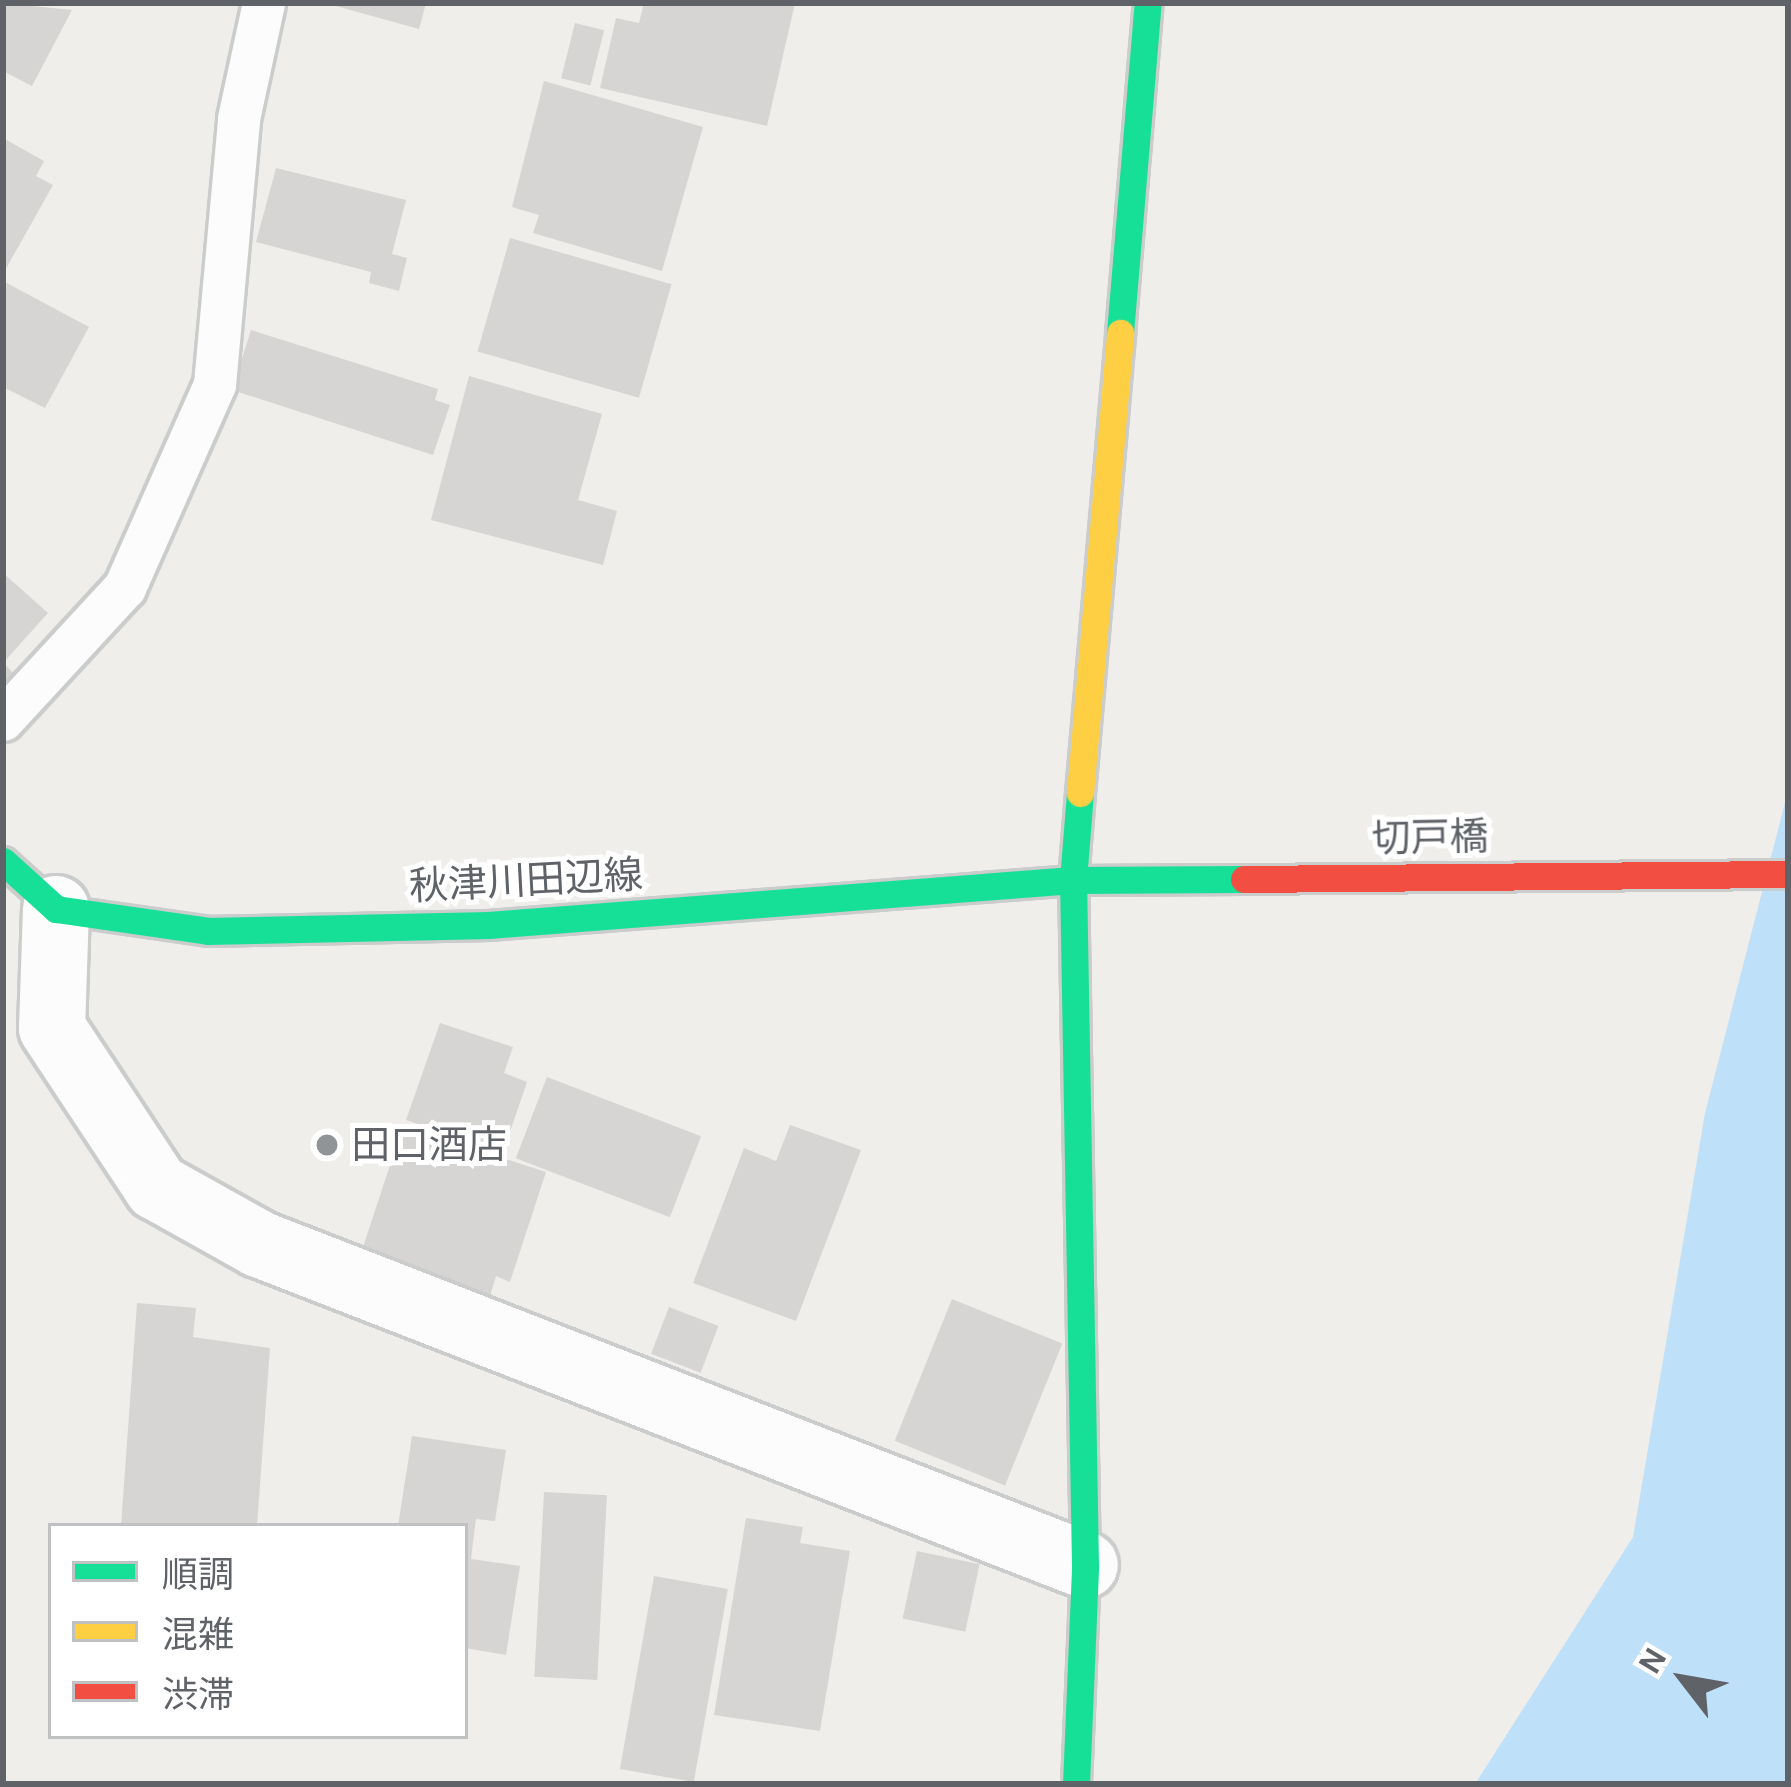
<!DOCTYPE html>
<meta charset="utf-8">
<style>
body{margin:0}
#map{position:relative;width:1791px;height:1787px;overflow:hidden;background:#efeeea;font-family:Karla,"Noto Sans JP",sans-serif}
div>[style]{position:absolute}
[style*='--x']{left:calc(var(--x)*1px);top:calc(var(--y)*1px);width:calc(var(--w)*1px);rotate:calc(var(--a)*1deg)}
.water>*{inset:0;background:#bfe0f9}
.building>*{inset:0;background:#d6d5d3;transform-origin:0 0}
.roads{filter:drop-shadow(3px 0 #cbcccc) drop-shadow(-3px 0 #cbcccc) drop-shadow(0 3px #cbcccc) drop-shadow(0 -3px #cbcccc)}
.lane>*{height:42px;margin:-21px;padding:0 21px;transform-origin:21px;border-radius:21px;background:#fdfcfc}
.street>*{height:66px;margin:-33px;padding:0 33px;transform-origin:33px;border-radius:33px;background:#fdfcfc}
.fast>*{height:27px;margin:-13.5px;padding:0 13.5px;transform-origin:13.5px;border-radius:13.5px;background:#16e098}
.slow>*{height:27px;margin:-13.5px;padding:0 13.5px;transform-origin:13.5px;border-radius:13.5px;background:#ffcf43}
.jam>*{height:27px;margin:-13.5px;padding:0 13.5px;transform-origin:13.5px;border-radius:13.5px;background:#f24e42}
.dots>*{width:33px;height:33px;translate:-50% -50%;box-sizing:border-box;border:6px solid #fff;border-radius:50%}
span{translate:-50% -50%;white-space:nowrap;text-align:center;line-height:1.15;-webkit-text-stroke:10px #fff;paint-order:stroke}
.street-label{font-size:39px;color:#5f6368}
.poi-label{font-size:39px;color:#5f6368}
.left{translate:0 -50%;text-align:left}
.frame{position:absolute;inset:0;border:6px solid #5f6368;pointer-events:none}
.legend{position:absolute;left:48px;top:1523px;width:420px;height:216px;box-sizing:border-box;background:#fff;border:3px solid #bfc1c3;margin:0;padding:15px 21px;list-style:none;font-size:36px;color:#5f6368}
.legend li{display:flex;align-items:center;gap:24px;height:60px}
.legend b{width:60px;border:3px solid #bfc1c3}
.north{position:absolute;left:1623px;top:1619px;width:120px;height:120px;-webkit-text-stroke:9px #fff;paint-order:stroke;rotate:301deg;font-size:33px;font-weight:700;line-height:48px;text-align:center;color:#5f6368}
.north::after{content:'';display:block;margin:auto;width:42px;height:54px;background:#5f6368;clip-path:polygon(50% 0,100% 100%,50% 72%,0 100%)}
</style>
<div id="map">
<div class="water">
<i style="clip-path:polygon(1788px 791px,1788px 1784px,1475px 1784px,1633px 1537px,1705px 1113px)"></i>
</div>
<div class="building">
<i style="clip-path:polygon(3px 3px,72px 10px,32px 86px,3px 71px)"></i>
<i style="clip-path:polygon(325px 3px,426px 3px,419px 29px)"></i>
<i style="clip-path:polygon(644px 3px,795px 3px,767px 126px,600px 88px,616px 18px,639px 23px)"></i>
<i style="left:575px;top:23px;width:30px;height:57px;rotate:14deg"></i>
<i style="clip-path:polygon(544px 81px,703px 127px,662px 271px,533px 233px,539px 215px,512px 207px)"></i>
<i style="clip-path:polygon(3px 138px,44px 161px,36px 176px,53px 185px,3px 274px)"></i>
<i style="clip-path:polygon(276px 168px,406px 200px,392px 254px,407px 258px,399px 291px,369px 283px,371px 272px,256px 242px)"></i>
<i style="left:510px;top:238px;width:168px;height:118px;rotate:16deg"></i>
<i style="clip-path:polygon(3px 281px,89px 327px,45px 408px,3px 387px)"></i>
<i style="clip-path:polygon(251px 330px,438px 389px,435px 400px,450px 405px,433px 455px,232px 390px)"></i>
<i style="clip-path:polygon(469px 376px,602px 414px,578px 500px,617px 511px,603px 565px,431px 520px)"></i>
<i style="clip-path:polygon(3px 573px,48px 613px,3px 663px,19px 678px,3px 696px)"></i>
<i style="clip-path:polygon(440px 1023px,513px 1047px,504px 1073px,527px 1082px,503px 1152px,406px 1120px)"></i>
<i style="left:547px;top:1077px;width:165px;height:87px;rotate:21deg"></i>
<i style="clip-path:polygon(790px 1125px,861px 1150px,796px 1321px,693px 1283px,744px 1148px,776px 1161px)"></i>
<i style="clip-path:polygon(403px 1126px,546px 1172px,510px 1282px,496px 1276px,490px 1296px,361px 1253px)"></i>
<i style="left:952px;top:1299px;width:119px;height:153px;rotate:22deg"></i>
<i style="clip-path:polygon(137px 1303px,196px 1308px,193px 1337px,270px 1348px,257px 1526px,121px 1526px)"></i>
<i style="left:669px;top:1307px;width:53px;height:50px;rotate:21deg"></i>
<i style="clip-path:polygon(412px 1436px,506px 1450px,495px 1521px,476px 1519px,471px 1559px,520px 1566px,506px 1655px,465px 1648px,465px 1526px,398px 1526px)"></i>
<i style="left:544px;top:1492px;width:63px;height:185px;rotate:3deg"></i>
<i style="clip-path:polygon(746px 1518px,803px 1527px,800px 1543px,850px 1551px,820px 1731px,714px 1715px)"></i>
<i style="left:917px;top:1551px;width:64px;height:69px;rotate:12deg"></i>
<i style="left:654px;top:1576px;width:75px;height:196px;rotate:10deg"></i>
</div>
<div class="roads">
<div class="lane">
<i style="--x:3;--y:720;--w:180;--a:-47.3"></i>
<i style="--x:125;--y:588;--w:222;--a:-66.1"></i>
<i style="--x:215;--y:385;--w:267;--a:-84.8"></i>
<i style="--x:239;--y:119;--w:119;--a:-77.8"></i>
</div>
<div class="street">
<i style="--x:56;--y:909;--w:119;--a:91.9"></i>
<i style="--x:52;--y:1028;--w:191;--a:56.6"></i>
<i style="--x:157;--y:1187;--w:117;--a:29.2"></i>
<i style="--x:259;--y:1244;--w:886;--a:21.24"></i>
</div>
<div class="fast">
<i style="--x:1120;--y:333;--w:331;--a:-85.2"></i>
<i style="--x:3;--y:861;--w:72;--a:42.2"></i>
<i style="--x:56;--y:909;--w:154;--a:8.2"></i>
<i style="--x:208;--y:931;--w:280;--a:-1.2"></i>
<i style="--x:488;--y:925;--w:587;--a:-4.4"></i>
<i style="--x:1073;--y:880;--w:171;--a:-0.3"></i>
<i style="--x:1076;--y:1784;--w:219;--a:-87.6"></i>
<i style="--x:1085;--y:1565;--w:685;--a:-91"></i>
<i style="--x:1073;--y:880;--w:87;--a:-85.4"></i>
</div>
<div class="slow">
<i style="--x:1080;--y:793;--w:462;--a:-85"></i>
</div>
<div class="jam">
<i style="--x:1244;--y:879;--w:544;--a:-0.53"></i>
</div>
</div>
<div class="dots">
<i style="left:327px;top:1145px;background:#919496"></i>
</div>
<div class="street-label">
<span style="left:1430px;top:838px;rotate:-1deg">切戸橋</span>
<span style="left:526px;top:881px;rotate:-3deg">秋津川田辺線</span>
</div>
<div class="poi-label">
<span class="left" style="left:351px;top:1145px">田口酒店</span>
</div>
<div class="frame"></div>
<ul class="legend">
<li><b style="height:15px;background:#16e098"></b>順調</li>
<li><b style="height:15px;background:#ffcf43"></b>混雑</li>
<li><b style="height:15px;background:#f24e42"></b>渋滞</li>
</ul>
<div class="north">N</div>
</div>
